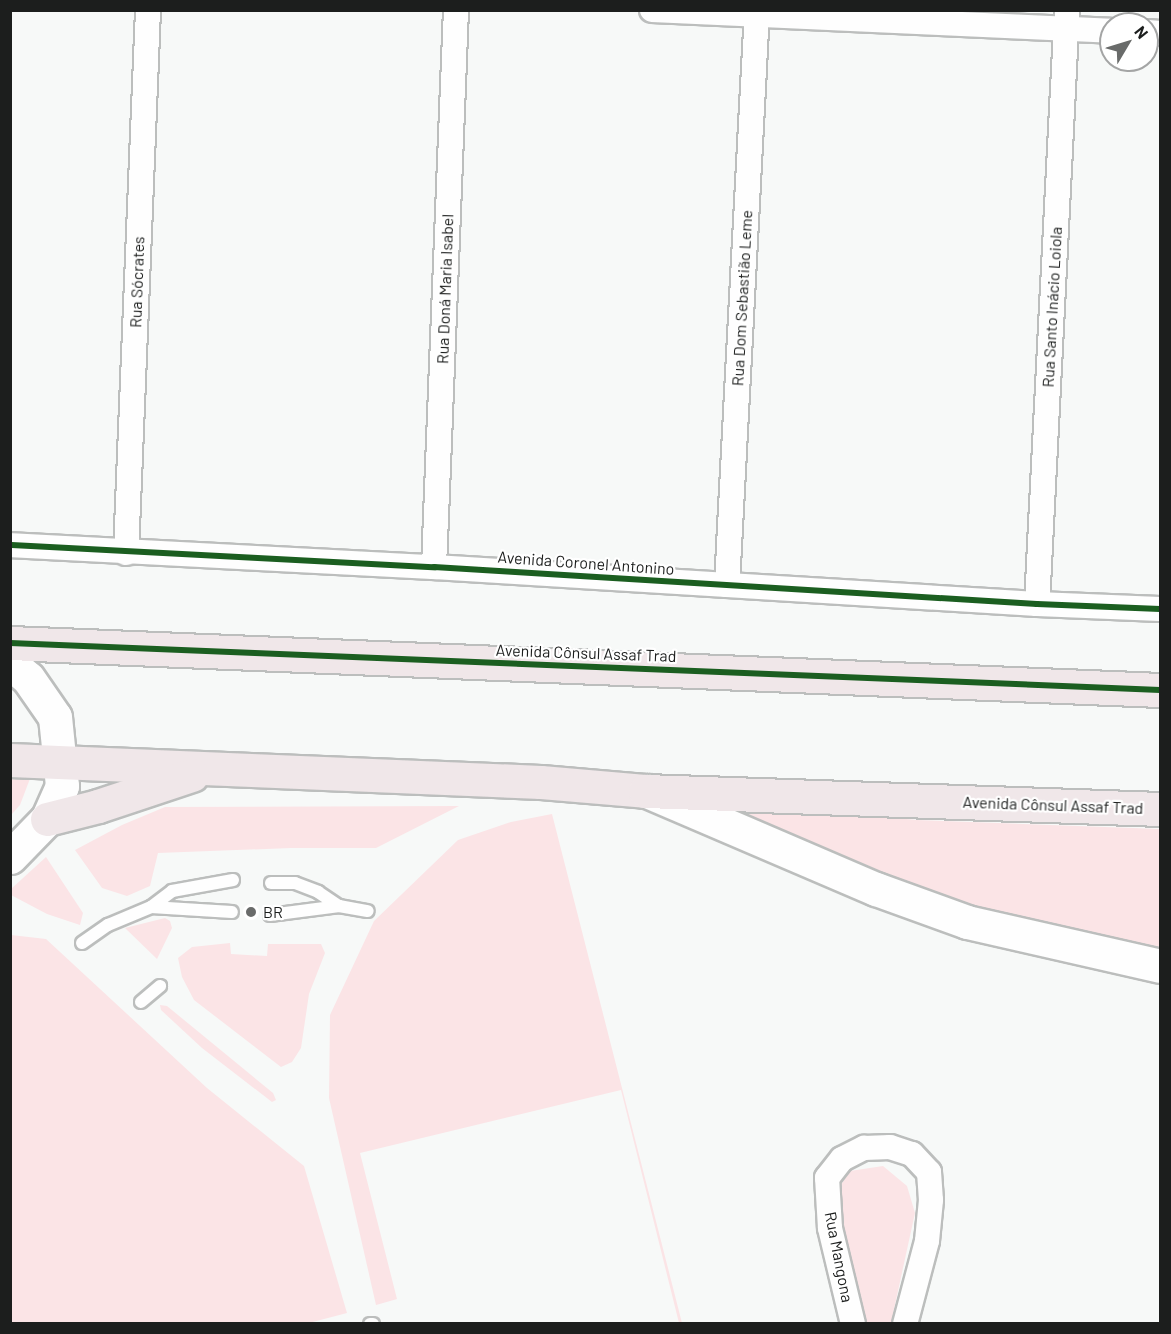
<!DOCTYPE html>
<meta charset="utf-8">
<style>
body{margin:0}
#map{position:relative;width:1171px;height:1334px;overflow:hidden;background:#f7f9f8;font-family:Barlow,sans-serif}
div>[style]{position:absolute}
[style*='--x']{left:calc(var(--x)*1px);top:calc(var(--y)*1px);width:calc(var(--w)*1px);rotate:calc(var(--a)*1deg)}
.green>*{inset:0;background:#fbe4e6}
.roads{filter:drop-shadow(2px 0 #bcbebd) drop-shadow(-2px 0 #bcbebd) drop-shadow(0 2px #bcbebd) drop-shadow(0 -2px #bcbebd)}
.lane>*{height:12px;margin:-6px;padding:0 6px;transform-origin:6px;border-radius:6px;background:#fefefe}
.street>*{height:24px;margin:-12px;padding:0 12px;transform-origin:12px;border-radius:12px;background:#fefefe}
.secondary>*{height:33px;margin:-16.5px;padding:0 16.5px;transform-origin:16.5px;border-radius:16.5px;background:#fefefe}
.primary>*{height:33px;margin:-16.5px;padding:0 16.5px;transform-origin:16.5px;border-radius:16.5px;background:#f0e7e9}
.cycleway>*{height:6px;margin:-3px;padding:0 3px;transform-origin:3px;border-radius:3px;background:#1b5e20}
.dots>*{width:16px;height:16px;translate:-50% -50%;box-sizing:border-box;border:3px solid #fff;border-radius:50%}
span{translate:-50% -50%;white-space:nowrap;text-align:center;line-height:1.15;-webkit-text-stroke:4.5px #fff;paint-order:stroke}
.street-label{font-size:16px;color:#1c1e1d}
.poi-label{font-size:16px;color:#1c1e1d}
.left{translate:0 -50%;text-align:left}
.frame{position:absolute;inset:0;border:12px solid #1c1e1d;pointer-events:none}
.north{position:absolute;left:1099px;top:12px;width:60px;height:60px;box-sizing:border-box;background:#fff;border:2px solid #a4a5a5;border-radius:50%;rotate:52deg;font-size:16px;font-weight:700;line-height:24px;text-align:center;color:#1c1e1d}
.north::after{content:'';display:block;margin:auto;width:21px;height:27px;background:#696b6a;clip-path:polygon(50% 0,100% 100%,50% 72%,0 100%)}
</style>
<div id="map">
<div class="green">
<i style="clip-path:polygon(10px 775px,31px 776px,20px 805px,11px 815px)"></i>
<i style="clip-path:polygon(748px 804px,917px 820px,1160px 829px,1160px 952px,1015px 921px,855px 868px,740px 818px,739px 811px)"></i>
<i style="clip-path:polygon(459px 806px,376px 848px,291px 848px,158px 853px,150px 886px,127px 896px,102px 888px,75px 850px,122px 825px,165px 807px)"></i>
<i style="clip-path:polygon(552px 814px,682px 1323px,679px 1323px,621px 1090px,360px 1153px,397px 1299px,376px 1305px,329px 1098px,330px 1015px,374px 921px,458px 840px,511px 822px)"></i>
<i style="clip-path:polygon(46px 857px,83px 913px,80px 925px,47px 914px,11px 895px,11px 889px)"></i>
<i style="clip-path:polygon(165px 918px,170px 921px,172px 928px,157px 959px,125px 928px)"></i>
<i style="clip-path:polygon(11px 935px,46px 939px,207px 1088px,304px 1166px,347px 1313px,305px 1324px,11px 1323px)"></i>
<i style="clip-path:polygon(230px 943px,231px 954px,267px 956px,268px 944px,321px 944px,325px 953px,309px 994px,301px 1048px,292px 1062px,281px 1067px,194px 1000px,182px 977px,178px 958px,192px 947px)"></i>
<i style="clip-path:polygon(160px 1005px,167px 1006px,273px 1093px,276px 1100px,272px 1102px,202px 1048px,161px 1010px)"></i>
<i style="clip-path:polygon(883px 1166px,907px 1186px,915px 1213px,891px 1323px,866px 1323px,840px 1235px,837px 1191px,850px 1171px)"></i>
</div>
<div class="roads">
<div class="lane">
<i style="--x:271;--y:883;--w:24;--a:0"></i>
<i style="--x:295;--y:883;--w:25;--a:21"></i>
<i style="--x:318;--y:892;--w:25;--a:34"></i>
<i style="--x:151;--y:907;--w:26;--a:-37"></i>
<i style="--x:172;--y:891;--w:62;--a:-10.2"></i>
<i style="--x:270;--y:915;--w:70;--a:-7.4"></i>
<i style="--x:339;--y:906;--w:29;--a:10"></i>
<i style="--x:82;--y:943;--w:32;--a:-35"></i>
<i style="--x:108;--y:925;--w:47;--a:-22.7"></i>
<i style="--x:151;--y:907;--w:81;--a:3.5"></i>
<i style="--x:141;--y:1002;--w:25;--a:-40"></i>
<i style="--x:370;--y:1324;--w:3;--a:0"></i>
</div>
<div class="street">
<i style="--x:652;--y:10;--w:459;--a:2.6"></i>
<i style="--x:1147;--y:32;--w:13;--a:4"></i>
<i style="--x:10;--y:545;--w:425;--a:3"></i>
<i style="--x:434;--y:567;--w:604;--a:3.51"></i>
<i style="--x:1037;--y:604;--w:123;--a:2.3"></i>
<i style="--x:126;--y:553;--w:543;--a:-87.68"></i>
<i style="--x:434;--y:567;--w:557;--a:-87.74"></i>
<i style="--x:727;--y:585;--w:576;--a:-87.01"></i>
<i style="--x:1037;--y:604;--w:595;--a:-87.11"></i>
<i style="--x:853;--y:1324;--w:99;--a:-103.5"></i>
<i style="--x:830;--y:1228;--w:50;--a:-93.4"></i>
<i style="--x:827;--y:1178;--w:24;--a:-52"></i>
<i style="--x:842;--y:1159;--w:25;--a:-27"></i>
<i style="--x:864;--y:1148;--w:26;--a:-2"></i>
<i style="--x:890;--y:1147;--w:23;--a:18"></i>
<i style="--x:912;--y:1154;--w:25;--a:47"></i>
<i style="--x:929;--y:1172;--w:28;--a:86"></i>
<i style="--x:931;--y:1200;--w:41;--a:95.6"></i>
<i style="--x:927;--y:1241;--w:86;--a:104.8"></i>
</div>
<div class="secondary">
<i style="--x:10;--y:663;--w:23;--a:40"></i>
<i style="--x:28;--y:678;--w:47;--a:55.3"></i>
<i style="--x:55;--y:717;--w:69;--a:84.2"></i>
<i style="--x:62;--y:786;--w:36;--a:114"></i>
<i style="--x:47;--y:819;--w:53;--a:134.2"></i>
<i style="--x:647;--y:791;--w:249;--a:23.2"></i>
<i style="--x:876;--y:889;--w:97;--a:19.9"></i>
<i style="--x:967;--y:922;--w:198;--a:12.8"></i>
</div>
<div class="primary">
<i style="--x:10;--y:643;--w:1151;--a:2.34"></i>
<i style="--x:10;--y:760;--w:531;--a:2.37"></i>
<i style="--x:541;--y:782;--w:104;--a:4.9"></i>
<i style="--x:645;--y:791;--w:515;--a:2"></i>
<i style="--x:47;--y:819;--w:53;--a:-14.3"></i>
<i style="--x:98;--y:806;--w:99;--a:-18.3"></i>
</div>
</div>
<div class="cycleway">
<i style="--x:10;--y:545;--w:425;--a:3"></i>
<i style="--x:434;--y:567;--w:604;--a:3.51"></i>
<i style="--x:1037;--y:604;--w:123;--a:2.3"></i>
<i style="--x:10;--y:643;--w:1151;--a:2.34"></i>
</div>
<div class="dots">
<i style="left:251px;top:912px;background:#696b6a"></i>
</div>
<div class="street-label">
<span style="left:137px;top:282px;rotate:-88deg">Rua Sócrates</span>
<span style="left:445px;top:289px;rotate:-88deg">Rua Doná Maria Isabel</span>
<span style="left:742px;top:298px;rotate:-87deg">Rua Dom Sebastião Leme</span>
<span style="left:1052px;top:307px;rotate:-87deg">Rua Santo Inácio Loiola</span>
<span style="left:586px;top:563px;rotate:4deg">Avenida Coronel Antonino</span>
<span style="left:586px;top:653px;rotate:2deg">Avenida Cônsul Assaf Trad</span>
<span style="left:1053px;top:805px;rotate:2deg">Avenida Cônsul Assaf Trad</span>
<span style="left:839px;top:1257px;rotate:79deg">Rua Mangona</span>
</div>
<div class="poi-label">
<span class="left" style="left:263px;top:912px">BR</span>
</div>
<div class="frame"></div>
<div class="north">N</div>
</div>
